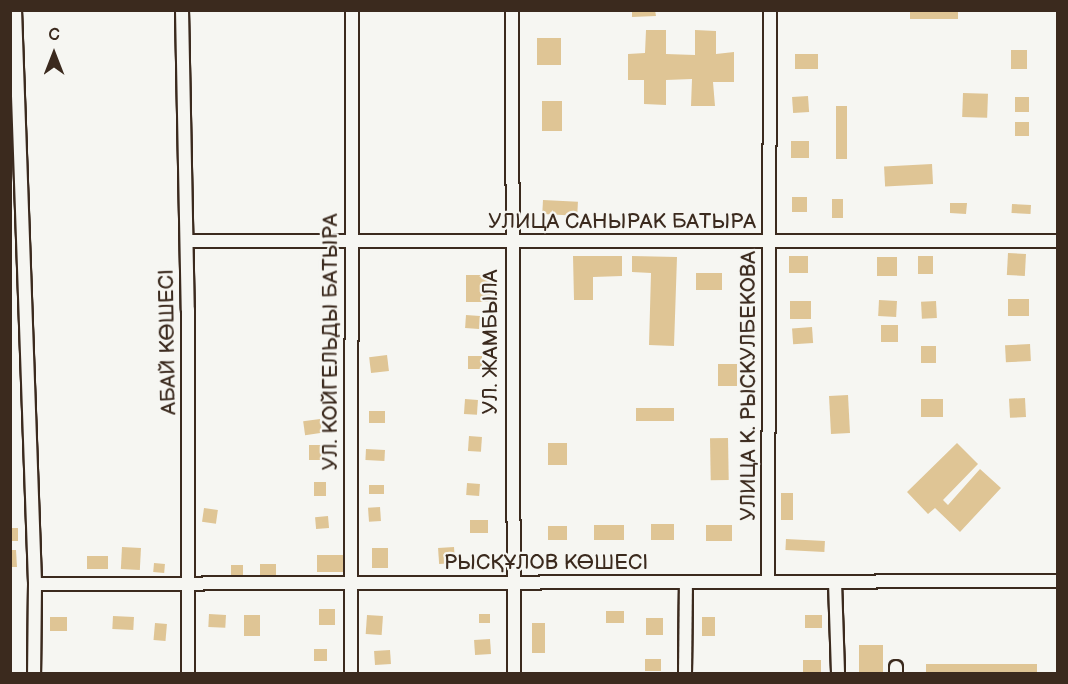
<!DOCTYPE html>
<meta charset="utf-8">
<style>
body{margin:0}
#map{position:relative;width:1068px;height:684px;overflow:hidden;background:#f6f6f2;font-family:"Balsamiq Sans",sans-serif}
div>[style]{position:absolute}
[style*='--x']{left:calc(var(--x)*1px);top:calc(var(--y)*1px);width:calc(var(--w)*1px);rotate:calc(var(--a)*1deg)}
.building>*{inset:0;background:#dfc595;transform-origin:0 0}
.roads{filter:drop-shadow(2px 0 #3b2a1e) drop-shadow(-2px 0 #3b2a1e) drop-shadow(0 2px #3b2a1e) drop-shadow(0 -2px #3b2a1e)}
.minor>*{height:12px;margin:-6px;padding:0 6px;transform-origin:6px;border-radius:6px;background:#f6f6f2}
span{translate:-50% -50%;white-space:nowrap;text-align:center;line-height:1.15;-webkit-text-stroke:4.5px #f6f6f2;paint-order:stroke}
.street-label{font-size:21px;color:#3b2a1e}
.frame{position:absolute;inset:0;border:12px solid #3b2a1e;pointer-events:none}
.north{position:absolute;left:24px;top:24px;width:60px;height:60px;-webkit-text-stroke:4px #f6f6f2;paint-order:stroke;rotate:0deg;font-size:16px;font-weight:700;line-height:24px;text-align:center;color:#3b2a1e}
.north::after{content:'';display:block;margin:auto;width:21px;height:27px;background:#3b2a1e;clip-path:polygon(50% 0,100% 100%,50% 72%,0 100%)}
</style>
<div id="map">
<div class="building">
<i style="clip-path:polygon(632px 10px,655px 10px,656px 16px,632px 17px)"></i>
<i style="left:910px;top:10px;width:48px;height:9px"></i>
<i style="clip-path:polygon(646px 30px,666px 30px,666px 54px,695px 55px,695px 30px,716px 31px,716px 54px,734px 52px,734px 82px,713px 82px,715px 106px,691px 106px,692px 79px,666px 80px,666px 105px,644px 104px,644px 80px,628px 80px,628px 54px,645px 53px)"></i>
<i style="left:537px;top:38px;width:24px;height:27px"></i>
<i style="left:1027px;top:50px;width:19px;height:16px;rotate:90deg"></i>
<i style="left:795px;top:54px;width:23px;height:15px"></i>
<i style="left:963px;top:93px;width:25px;height:24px;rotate:2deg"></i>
<i style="left:808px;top:96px;width:16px;height:16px;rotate:86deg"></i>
<i style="left:1029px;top:97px;width:15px;height:14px;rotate:90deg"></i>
<i style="left:542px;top:101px;width:20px;height:30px"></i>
<i style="left:836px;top:106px;width:11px;height:53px"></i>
<i style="left:1015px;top:122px;width:14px;height:14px"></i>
<i style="left:791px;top:141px;width:18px;height:17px"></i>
<i style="left:932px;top:164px;width:20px;height:48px;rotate:87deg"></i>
<i style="left:792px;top:197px;width:15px;height:15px"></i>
<i style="left:832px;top:199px;width:11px;height:19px"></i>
<i style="left:543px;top:200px;width:35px;height:14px;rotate:3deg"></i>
<i style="clip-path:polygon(950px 203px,967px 203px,966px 214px,950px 213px)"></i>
<i style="left:1012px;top:204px;width:19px;height:9px;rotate:3deg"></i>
<i style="left:1008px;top:253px;width:18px;height:22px;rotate:3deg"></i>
<i style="clip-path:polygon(573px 256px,622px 256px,622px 276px,593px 277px,593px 300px,574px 300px)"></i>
<i style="clip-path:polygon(632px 256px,677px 257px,674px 346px,649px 345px,651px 273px,632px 272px)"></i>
<i style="left:789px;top:256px;width:19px;height:17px"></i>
<i style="left:918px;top:256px;width:15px;height:18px"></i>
<i style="left:897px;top:257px;width:19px;height:20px;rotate:90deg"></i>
<i style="left:696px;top:273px;width:26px;height:17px"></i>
<i style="left:466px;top:275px;width:24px;height:27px"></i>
<i style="left:1029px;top:299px;width:17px;height:21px;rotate:90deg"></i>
<i style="left:879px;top:300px;width:18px;height:16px;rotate:3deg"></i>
<i style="left:811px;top:301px;width:18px;height:21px;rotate:90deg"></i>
<i style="left:936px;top:301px;width:17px;height:15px;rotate:87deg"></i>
<i style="left:466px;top:315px;width:14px;height:13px;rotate:4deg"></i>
<i style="left:881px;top:325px;width:17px;height:17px"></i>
<i style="left:812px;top:327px;width:16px;height:20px;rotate:86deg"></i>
<i style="left:1030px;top:344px;width:17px;height:25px;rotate:87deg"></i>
<i style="left:921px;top:346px;width:15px;height:17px"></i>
<i style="left:387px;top:355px;width:16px;height:18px;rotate:83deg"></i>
<i style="left:468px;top:356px;width:14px;height:13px"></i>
<i style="left:718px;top:364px;width:19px;height:22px"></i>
<i style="left:848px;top:395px;width:38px;height:19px;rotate:87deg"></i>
<i style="left:1025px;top:398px;width:19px;height:16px;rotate:87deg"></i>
<i style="left:465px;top:399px;width:13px;height:15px;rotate:4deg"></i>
<i style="left:921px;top:399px;width:22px;height:18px"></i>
<i style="left:674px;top:408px;width:13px;height:38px;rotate:90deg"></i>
<i style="left:369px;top:411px;width:16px;height:12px"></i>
<i style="left:320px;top:419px;width:14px;height:17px;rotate:82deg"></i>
<i style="left:469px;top:436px;width:13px;height:15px;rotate:4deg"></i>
<i style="left:728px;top:438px;width:42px;height:18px;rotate:89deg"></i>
<i style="left:548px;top:443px;width:19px;height:22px"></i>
<i style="clip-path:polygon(957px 443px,978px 464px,943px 500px,948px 505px,980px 469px,1001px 488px,960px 532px,935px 508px,928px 514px,907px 492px)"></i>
<i style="left:309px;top:445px;width:14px;height:15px"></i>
<i style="left:366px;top:449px;width:19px;height:11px;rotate:3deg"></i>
<i style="left:314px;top:482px;width:12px;height:14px"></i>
<i style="left:467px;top:483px;width:13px;height:12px;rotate:4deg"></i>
<i style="left:384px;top:485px;width:9px;height:15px;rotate:90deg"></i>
<i style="left:781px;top:493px;width:12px;height:27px"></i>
<i style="left:380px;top:507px;width:14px;height:12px;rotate:86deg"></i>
<i style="left:204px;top:508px;width:14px;height:14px;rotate:8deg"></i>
<i style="left:328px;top:516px;width:12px;height:13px;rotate:85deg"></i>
<i style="left:488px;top:520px;width:13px;height:18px;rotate:90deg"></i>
<i style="left:674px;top:524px;width:16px;height:23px;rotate:90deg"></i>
<i style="left:594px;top:525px;width:30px;height:15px"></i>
<i style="left:706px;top:525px;width:26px;height:16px"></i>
<i style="left:567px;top:526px;width:14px;height:19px;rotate:90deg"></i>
<i style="left:10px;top:528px;width:8px;height:13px"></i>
<i style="left:786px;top:539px;width:39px;height:11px;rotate:3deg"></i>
<i style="left:122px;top:547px;width:19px;height:22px;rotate:3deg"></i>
<i style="left:454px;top:547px;width:16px;height:16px;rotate:86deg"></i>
<i style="left:372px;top:548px;width:16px;height:20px"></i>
<i style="clip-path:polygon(10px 550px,16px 550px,17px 567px,10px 567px)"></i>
<i style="left:317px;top:555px;width:26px;height:17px"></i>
<i style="left:87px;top:556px;width:21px;height:13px"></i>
<i style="left:154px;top:563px;width:11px;height:9px;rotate:5deg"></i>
<i style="left:276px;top:564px;width:11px;height:16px;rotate:90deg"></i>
<i style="left:231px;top:565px;width:12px;height:15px"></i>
<i style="left:319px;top:609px;width:16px;height:16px"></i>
<i style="left:606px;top:611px;width:18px;height:12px"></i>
<i style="left:209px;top:614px;width:17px;height:13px;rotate:3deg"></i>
<i style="left:479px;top:614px;width:11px;height:9px"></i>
<i style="left:244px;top:615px;width:16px;height:21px"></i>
<i style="left:367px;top:615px;width:16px;height:19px;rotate:4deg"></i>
<i style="left:805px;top:615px;width:17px;height:13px"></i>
<i style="left:113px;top:616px;width:21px;height:13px;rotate:3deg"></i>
<i style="left:50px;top:617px;width:17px;height:14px"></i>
<i style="left:702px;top:617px;width:13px;height:19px"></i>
<i style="left:646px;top:618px;width:17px;height:17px"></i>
<i style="left:155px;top:623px;width:12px;height:17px;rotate:5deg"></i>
<i style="left:545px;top:623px;width:30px;height:13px;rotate:90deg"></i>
<i style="left:490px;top:639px;width:15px;height:16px;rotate:86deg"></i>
<i style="left:859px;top:645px;width:24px;height:29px"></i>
<i style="left:314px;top:649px;width:13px;height:12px"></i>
<i style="left:390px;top:650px;width:14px;height:16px;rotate:86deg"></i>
<i style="left:661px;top:659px;width:12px;height:16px;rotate:90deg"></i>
<i style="left:803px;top:660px;width:18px;height:14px"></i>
<i style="left:1037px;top:664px;width:10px;height:111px;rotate:90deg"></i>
</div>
<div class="roads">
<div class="minor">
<i style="--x:15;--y:10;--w:574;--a:88"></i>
<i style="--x:35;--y:584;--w:90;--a:90.6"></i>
<i style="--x:182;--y:10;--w:300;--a:88.9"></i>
<i style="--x:188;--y:310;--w:364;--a:90"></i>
<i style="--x:512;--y:10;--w:664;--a:89.83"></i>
<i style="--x:187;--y:241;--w:871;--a:0"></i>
<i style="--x:768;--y:582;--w:572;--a:-89.8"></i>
<i style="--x:835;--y:582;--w:92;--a:88.1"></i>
<i style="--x:35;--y:584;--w:1023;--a:-0.17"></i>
<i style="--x:896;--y:667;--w:7;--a:90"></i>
<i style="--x:351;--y:674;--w:664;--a:-89.91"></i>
<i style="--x:685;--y:674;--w:92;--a:-89.4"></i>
</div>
</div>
<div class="street-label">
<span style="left:622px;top:222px">УЛИЦА САНЫРАК БАТЫРА</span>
<span style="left:168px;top:342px;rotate:-91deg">АБАЙ КӨШЕСІ</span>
<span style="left:331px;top:342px;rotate:-90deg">УЛ. КОЙГЕЛЬДЫ БАТЫРА</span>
<span style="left:491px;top:342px;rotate:-90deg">УЛ. ЖАМБЫЛА</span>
<span style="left:749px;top:386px;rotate:-90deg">УЛИЦА К. РЫСКУЛБЕКОВА</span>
<span style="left:546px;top:563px">РЫСҚҰЛОВ КӨШЕСІ</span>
</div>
<div class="frame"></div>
<div class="north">С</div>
</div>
